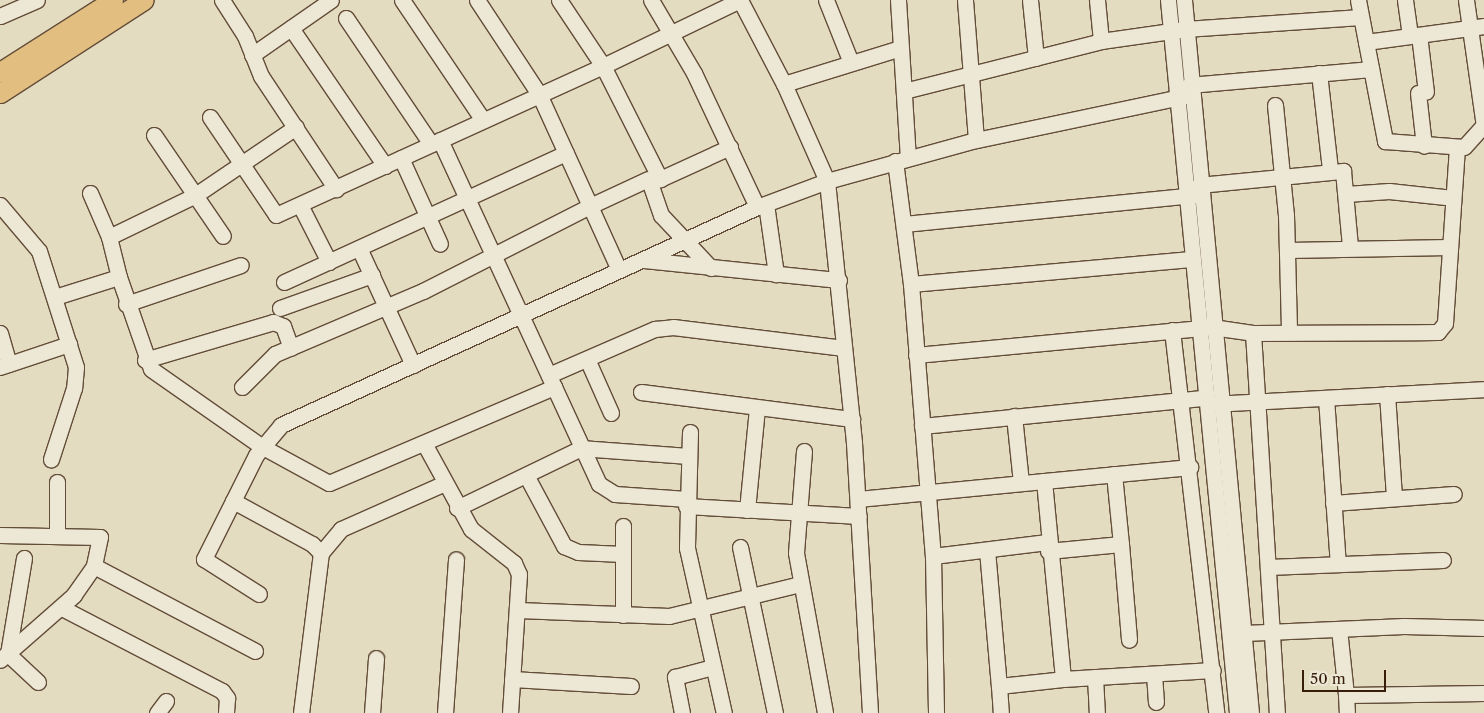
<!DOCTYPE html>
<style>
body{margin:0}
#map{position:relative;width:1484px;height:713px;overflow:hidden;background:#e3dcc0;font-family:"Libre Caslon Text",serif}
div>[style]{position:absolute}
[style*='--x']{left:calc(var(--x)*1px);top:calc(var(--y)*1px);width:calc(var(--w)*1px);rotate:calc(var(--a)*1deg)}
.roads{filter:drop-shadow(1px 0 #634d38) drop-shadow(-1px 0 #634d38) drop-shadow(0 1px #634d38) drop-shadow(0 -1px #634d38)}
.minor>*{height:15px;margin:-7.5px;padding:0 7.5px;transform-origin:7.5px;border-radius:7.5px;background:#ede8d6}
.major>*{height:19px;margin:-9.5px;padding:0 9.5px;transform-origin:9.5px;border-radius:9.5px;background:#e2be80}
span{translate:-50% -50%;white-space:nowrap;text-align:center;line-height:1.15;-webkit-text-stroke:4px #ede8d6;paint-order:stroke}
.scale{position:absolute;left:1302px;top:670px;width:84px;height:22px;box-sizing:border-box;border:2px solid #381d0b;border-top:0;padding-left:6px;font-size:15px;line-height:18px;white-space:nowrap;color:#381d0b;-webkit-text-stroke:4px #ede8d6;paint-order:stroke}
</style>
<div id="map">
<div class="roads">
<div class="minor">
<i style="--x:222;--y:0;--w:43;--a:57.4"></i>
<i style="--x:245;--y:36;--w:43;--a:68.2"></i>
<i style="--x:261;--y:76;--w:136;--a:56.4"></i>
<i style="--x:402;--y:0;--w:145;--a:56"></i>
<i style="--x:477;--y:0;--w:113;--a:56.6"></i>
<i style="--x:539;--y:94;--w:123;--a:65.5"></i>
<i style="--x:590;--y:206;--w:64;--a:-25"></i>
<i style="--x:559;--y:0;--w:79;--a:56.3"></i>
<i style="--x:603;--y:66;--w:152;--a:-25.7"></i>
<i style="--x:651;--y:0;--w:85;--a:59.5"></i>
<i style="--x:694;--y:73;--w:148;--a:64.8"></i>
<i style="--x:740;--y:0;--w:95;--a:62.4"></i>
<i style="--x:784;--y:84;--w:106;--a:66.1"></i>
<i style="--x:827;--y:181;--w:263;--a:84.1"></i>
<i style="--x:854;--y:443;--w:270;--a:86.6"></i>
<i style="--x:826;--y:0;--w:65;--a:68.2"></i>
<i style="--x:898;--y:0;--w:158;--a:86.4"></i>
<i style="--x:965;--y:0;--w:140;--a:85.5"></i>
<i style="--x:1030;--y:0;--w:58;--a:84.1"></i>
<i style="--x:1097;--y:0;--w:41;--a:84.4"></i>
<i style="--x:1168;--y:0;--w:716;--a:84.47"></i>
<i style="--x:1184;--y:0;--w:716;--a:84.63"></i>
<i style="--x:1358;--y:0;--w:43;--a:79.2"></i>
<i style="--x:1405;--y:0;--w:35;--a:82"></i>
<i style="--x:1410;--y:35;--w:9;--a:0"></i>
<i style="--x:1419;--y:35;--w:57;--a:83"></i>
<i style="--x:1466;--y:0;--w:127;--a:81.9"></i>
<i style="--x:0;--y:16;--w:40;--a:-23.4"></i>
<i style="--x:346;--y:18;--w:152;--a:56"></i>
<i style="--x:1484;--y:26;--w:119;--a:172.3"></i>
<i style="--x:1366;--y:42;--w:101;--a:79.1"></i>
<i style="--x:1385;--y:141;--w:79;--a:4.3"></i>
<i style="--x:1464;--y:147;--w:30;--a:-48"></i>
<i style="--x:291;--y:28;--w:167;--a:55.7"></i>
<i style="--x:252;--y:55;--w:96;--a:-34.8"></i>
<i style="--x:1319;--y:73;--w:98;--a:83.5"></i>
<i style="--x:784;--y:84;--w:121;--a:-17.2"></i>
<i style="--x:1189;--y:85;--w:183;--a:-5"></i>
<i style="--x:904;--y:91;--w:203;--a:-14.2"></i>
<i style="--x:1101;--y:41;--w:85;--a:-8.1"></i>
<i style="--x:1185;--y:29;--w:176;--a:-3.9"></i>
<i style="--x:1418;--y:93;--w:53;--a:83.5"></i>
<i style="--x:1275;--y:105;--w:111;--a:84.3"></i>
<i style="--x:1286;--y:215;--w:117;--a:88.5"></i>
<i style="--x:210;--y:117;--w:118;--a:56"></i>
<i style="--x:276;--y:215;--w:359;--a:-24.5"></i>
<i style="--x:603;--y:66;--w:127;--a:63.2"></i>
<i style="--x:660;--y:179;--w:77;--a:-24.6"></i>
<i style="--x:154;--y:135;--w:122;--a:55.7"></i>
<i style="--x:440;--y:140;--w:379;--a:65.2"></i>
<i style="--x:599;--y:484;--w:19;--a:32"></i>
<i style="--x:615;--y:494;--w:72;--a:4"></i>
<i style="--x:401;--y:158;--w:94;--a:65.6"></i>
<i style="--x:895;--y:161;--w:124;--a:82.6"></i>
<i style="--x:911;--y:284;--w:273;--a:85.4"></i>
<i style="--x:933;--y:556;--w:157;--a:88.9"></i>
<i style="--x:1199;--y:185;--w:145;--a:-5.6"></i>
<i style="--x:1343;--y:171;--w:76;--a:84.7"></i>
<i style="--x:651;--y:186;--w:31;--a:71"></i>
<i style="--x:661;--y:215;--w:73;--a:46.7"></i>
<i style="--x:90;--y:193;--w:48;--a:66.6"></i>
<i style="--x:109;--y:237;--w:41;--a:76"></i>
<i style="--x:1346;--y:194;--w:43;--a:-4"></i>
<i style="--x:1389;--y:191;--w:64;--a:6.2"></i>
<i style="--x:766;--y:204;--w:71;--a:81.9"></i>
<i style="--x:0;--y:205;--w:60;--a:49.7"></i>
<i style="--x:39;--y:251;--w:122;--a:72.3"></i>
<i style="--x:76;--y:367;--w:21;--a:95"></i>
<i style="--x:74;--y:388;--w:75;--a:107.9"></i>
<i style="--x:300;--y:205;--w:64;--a:63"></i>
<i style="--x:904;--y:224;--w:293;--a:-5.7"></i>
<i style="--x:109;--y:237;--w:94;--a:-25.8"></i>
<i style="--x:194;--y:196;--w:123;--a:-34.1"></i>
<i style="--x:359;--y:248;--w:129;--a:65.2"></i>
<i style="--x:1288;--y:250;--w:161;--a:-1.1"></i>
<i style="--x:644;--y:260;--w:196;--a:5.9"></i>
<i style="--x:284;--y:282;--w:310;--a:-24.6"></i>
<i style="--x:911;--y:284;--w:281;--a:-5.1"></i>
<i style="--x:55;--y:297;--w:67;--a:-17.4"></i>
<i style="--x:119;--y:277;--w:97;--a:70.8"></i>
<i style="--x:151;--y:369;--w:134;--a:35"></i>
<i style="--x:261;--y:446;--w:77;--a:28.6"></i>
<i style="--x:329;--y:483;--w:245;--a:-23.1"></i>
<i style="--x:126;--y:304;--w:121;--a:-18.7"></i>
<i style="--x:280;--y:308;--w:98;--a:-19.7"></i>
<i style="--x:1172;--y:330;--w:386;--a:83.4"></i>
<i style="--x:0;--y:333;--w:32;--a:74"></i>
<i style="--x:1253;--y:333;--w:381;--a:86.4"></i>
<i style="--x:916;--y:355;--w:297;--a:-5.4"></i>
<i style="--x:1212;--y:327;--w:41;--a:8.3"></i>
<i style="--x:1253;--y:333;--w:185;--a:-0.3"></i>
<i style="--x:1438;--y:332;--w:11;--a:-52"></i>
<i style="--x:1445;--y:323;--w:175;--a:-86.1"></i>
<i style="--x:587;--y:359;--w:59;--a:66"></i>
<i style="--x:145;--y:360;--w:134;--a:-16.5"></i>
<i style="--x:273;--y:322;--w:11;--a:22"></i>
<i style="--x:283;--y:326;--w:23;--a:70"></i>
<i style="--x:0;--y:367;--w:73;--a:-18.4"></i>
<i style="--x:549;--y:375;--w:116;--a:-23.5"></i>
<i style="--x:655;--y:329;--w:18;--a:-6"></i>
<i style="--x:673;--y:327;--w:172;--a:7"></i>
<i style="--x:242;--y:387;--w:47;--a:-45"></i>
<i style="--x:275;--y:354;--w:161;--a:-23.1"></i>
<i style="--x:423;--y:291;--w:187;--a:-27"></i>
<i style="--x:590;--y:206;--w:70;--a:65.6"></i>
<i style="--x:641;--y:392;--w:213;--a:7.3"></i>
<i style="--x:1387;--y:394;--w:103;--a:86.1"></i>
<i style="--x:1326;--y:398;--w:166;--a:85.9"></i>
<i style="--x:1210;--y:404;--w:274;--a:-3.1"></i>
<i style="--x:1014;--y:416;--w:67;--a:84"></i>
<i style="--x:922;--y:426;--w:284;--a:-5.7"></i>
<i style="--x:690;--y:432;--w:116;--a:91.5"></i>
<i style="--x:687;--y:548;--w:169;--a:77.4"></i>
<i style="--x:425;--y:445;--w:96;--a:61.3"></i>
<i style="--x:471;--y:529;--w:55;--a:38.3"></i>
<i style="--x:514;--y:563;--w:12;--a:66"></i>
<i style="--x:519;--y:574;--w:139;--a:93.7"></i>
<i style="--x:804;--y:451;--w:102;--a:94.5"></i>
<i style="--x:796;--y:553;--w:163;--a:79.7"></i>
<i style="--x:1114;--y:474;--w:70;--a:84.3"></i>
<i style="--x:526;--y:475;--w:81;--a:61.8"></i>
<i style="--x:564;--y:546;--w:15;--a:23"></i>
<i style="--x:578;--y:552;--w:45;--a:2.5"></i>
<i style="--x:1044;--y:481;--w:147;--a:-5.5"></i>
<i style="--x:57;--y:482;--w:53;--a:90"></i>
<i style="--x:858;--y:499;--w:187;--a:-5.5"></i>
<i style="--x:1044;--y:481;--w:199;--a:84.5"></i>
<i style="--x:1063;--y:679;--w:150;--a:-3.4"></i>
<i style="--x:233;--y:501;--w:65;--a:116.6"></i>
<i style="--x:204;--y:559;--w:65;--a:32.5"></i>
<i style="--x:1333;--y:503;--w:121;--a:-4.3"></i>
<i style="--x:686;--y:506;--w:173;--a:3.3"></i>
<i style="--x:457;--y:508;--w:138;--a:-25.8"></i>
<i style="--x:581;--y:448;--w:107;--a:4.3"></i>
<i style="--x:747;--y:510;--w:102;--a:-84.4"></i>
<i style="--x:623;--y:526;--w:89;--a:90"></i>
<i style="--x:0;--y:535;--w:100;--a:1.1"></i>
<i style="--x:100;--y:537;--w:30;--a:102"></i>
<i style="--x:94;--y:566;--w:35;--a:125"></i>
<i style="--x:74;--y:595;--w:98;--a:138.7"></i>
<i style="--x:740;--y:547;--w:170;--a:78.1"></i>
<i style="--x:987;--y:550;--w:137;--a:85"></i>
<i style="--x:999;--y:686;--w:64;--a:-6.2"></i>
<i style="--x:1048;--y:551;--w:73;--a:-5.5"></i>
<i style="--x:1121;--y:544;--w:96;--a:85.2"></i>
<i style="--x:321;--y:553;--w:31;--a:-50"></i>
<i style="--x:341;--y:529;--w:114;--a:-23.9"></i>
<i style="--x:933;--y:556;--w:115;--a:-7"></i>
<i style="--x:24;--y:558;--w:97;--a:99.5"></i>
<i style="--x:8;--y:654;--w:41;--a:43"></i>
<i style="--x:94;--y:566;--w:182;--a:27.8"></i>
<i style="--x:1268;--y:567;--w:175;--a:-2.3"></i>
<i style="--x:62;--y:608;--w:180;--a:27.4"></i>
<i style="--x:222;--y:691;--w:9;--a:54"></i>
<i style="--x:227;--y:698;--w:15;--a:94"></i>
<i style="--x:518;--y:610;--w:151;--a:2.3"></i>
<i style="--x:669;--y:616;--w:135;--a:-13.7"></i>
<i style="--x:1339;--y:629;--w:66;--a:83.9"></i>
<i style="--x:1346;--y:695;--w:138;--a:-0.8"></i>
<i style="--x:1244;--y:633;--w:160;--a:-2.5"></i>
<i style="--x:1404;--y:626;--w:80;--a:1.4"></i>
<i style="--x:1154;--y:674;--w:28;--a:86"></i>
<i style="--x:1095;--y:677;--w:36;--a:87"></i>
<i style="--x:512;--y:679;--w:119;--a:3.4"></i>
<i style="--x:999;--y:686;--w:27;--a:86"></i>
<i style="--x:1346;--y:695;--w:18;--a:87"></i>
<i style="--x:157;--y:713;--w:15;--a:-53"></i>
<i style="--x:301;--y:713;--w:161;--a:-82.9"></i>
<i style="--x:321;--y:553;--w:13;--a:-135"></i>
<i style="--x:312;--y:544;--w:90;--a:-151.4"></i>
<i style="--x:233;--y:501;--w:51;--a:-63.4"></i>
<i style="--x:256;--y:455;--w:39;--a:-50"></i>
<i style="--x:281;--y:425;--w:524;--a:-24.61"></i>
<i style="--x:757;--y:207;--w:75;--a:-20.4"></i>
<i style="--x:827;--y:181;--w:155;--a:-15.4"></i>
<i style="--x:976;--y:140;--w:219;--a:-11.9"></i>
<i style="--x:372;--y:713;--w:55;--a:-85.8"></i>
<i style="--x:445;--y:713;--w:154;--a:-85.9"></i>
<i style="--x:682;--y:713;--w:37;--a:-101"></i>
<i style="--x:675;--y:677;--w:39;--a:-15"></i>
</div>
<div class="major">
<i style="--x:0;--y:72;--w:134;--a:-32.5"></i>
<i style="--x:0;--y:93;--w:171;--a:-32.9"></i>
</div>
</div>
<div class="scale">50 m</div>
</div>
